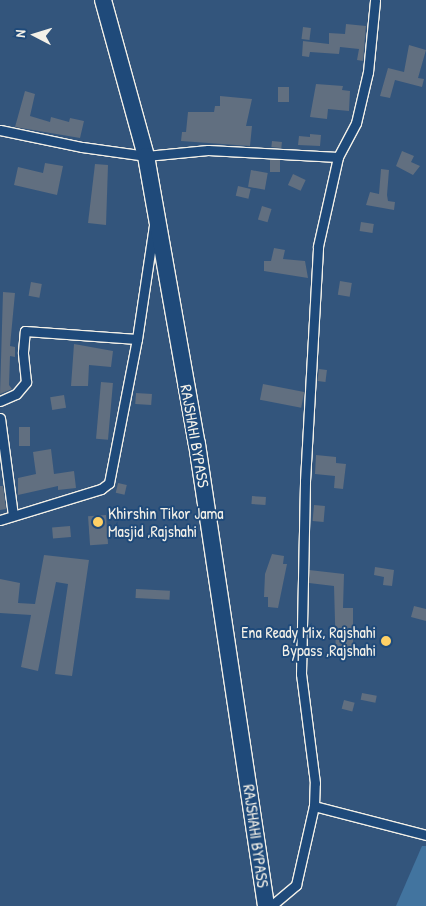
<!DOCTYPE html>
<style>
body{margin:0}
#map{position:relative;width:426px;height:906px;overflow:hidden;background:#33557c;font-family:"Patrick Hand",sans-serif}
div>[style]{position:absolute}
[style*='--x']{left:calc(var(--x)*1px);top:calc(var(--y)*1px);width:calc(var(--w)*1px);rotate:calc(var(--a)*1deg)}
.water>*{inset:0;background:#42749f}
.building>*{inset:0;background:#616f80;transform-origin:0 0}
.roads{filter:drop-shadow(1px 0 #f4f1e8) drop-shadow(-1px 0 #f4f1e8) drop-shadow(0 1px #f4f1e8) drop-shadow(0 -1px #f4f1e8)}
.street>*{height:9px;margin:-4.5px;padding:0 4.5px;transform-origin:4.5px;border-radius:4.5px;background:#1f4a7a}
.highway>*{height:16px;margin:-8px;padding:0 8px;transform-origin:8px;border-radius:8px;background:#1f4a7a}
.dots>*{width:14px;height:14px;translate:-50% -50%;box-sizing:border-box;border:2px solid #1f4a7a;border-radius:50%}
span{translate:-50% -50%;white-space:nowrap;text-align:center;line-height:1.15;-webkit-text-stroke:4px #1f4a7a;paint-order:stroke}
.street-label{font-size:16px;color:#f4f1e8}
.poi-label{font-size:16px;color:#f4f1e8}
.left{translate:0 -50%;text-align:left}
.right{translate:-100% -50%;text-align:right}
.north{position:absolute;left:10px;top:10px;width:50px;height:50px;-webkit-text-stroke:4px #1f4a7a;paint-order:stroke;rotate:275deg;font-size:14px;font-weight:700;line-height:20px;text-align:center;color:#f4f1e8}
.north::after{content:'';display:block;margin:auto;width:18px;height:22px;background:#f4f1e8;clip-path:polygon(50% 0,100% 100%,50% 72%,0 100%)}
</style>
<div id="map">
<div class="water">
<i style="clip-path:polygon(422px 846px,426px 846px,426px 906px,396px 906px)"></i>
</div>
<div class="building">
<i style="clip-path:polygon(346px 24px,366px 26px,363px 61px,357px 60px,359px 49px,340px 47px,339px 54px,310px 52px,309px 57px,302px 56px,303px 41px,329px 44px,329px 33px,345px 34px)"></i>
<i style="left:303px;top:27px;width:8px;height:12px;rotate:7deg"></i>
<i style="clip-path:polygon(409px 45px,426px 50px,418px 78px,424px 79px,422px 87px,395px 80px,390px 98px,380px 96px,388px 68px,404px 72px)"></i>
<i style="clip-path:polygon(316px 84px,343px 86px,342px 90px,350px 91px,349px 111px,328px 109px,327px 119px,310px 117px)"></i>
<i style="left:278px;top:87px;width:11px;height:15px"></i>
<i style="clip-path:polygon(25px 91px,35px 94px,30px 116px,50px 122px,51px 117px,69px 122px,70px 118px,84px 121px,80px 138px,15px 127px)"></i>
<i style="clip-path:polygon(220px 96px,252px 99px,246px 126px,252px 126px,250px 146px,181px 141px,182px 132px,186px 132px,188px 112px,214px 112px,215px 106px,220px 106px)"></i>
<i style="clip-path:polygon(310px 134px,321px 135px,320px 146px,298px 145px,299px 136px,310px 137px)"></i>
<i style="left:272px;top:141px;width:10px;height:6px;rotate:6deg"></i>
<i style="clip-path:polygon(402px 151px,414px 156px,411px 162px,420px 166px,413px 175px,396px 166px)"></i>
<i style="left:270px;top:160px;width:10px;height:12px"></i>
<i style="clip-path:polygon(45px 163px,63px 166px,57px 195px,14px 185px,18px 167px,43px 173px)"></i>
<i style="clip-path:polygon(95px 164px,108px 165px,106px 225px,88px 223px)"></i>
<i style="clip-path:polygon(381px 169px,389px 170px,387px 195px,388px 201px,395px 202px,394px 210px,366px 205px,370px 192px,379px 194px)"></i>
<i style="left:251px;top:170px;width:17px;height:17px;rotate:10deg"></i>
<i style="left:293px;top:174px;width:14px;height:12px;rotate:25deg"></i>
<i style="left:238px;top:186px;width:13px;height:10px;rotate:13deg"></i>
<i style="left:262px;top:206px;width:10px;height:14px;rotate:17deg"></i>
<i style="left:361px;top:222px;width:13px;height:9px;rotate:9deg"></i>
<i style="clip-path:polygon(274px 248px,285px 250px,283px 259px,305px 261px,308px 278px,264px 271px,264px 261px,271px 261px)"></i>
<i style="left:340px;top:281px;width:12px;height:14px;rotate:9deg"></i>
<i style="left:31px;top:282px;width:11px;height:14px;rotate:10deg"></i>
<i style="clip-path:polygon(3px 292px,15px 293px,10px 346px,15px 347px,15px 357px,10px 356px,9px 385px,12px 389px,0 394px)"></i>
<i style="clip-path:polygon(74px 344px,113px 351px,111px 367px,89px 365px,88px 386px,71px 386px)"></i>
<i style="left:319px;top:369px;width:8px;height:12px;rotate:7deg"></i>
<i style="left:101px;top:382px;width:12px;height:57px;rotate:5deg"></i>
<i style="left:263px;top:384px;width:42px;height:16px;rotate:11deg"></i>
<i style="left:136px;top:393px;width:16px;height:11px;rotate:4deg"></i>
<i style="left:64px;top:395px;width:13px;height:14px;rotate:81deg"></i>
<i style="left:19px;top:427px;width:11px;height:19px"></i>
<i style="clip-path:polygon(51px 449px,54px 474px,74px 471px,76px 488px,58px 490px,58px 486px,18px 495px,18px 507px,18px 478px,36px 474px,33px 452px)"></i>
<i style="clip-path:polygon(316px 455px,336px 457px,336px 463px,346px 464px,343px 489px,334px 488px,335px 476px,315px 474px)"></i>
<i style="left:118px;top:483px;width:9px;height:10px;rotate:13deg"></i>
<i style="clip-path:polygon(0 486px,3px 486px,6px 509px,0 510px)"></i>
<i style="left:252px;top:496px;width:14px;height:8px;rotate:4deg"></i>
<i style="left:314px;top:505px;width:11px;height:16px;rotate:5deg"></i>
<i style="left:106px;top:515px;width:29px;height:18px;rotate:86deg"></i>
<i style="left:70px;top:526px;width:11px;height:18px;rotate:85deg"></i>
<i style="clip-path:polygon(272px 554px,284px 556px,283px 564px,287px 564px,278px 608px,268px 607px,268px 597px,264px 597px,265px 574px)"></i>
<i style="clip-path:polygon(44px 555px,89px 560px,72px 676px,55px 674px,68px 584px,56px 582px,38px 671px,21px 667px,31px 615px,0 613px,0 579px,20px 583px,18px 603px,35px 604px)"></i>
<i style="clip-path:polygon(375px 567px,394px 570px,392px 586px,383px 585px,384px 577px,374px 575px)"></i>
<i style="clip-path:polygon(309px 570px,344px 574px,343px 608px,353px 608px,353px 656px,336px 656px,334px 586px,309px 583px)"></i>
<i style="left:136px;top:589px;width:34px;height:9px;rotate:3deg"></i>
<i style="clip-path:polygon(414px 606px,426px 609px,426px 621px,411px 617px)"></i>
<i style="left:362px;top:693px;width:15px;height:7px;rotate:11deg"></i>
<i style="left:344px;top:700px;width:11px;height:9px;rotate:15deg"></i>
</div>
<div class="roads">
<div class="street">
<i style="--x:0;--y:130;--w:84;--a:11.7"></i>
<i style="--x:82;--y:147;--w:65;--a:8"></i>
<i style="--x:146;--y:156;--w:62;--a:-5.5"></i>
<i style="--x:208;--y:150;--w:130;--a:3.1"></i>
<i style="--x:338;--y:157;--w:38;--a:-62"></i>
<i style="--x:356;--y:123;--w:52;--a:-76.8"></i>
<i style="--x:368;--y:72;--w:72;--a:-84.4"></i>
<i style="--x:0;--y:401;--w:17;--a:-24"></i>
<i style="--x:16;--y:394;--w:16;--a:-50"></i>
<i style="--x:26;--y:382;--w:30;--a:-96"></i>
<i style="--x:23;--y:352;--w:21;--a:-85"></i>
<i style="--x:25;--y:331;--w:112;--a:4.1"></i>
<i style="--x:0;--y:418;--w:98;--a:82.4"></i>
<i style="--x:0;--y:520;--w:106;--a:-17.1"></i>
<i style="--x:101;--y:489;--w:10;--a:-37"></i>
<i style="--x:109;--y:483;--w:147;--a:-79"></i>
<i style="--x:137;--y:339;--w:115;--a:-81.5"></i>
<i style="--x:314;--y:806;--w:116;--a:14.5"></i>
<i style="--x:271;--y:906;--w:33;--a:-40"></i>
<i style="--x:296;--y:885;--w:81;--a:-77.2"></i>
<i style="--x:314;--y:806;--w:23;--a:-88"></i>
<i style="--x:315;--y:783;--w:110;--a:-97.3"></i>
<i style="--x:301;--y:674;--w:193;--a:-88.8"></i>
<i style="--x:305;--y:481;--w:235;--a:-86.8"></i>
<i style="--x:318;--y:246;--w:91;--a:-77.3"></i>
</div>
<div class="highway">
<i style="--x:103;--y:0;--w:162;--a:74.6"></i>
<i style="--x:146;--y:156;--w:292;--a:80"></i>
<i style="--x:197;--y:444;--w:467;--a:81.5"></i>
</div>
</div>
<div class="dots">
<i style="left:98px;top:522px;background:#ffd166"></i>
<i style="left:386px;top:641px;background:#ffd166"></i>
</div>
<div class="street-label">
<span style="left:195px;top:436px;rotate:80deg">RAJSHAHI BYPASS</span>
<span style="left:256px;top:836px;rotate:82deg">RAJSHAHI BYPASS</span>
</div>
<div class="poi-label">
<span class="left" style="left:108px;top:522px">Khirshin Tikor Jama<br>Masjid ,Rajshahi</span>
<span class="right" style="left:376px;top:641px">Ena Ready Mix, Rajshahi<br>Bypass ,Rajshahi</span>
</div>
<div class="north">N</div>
</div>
